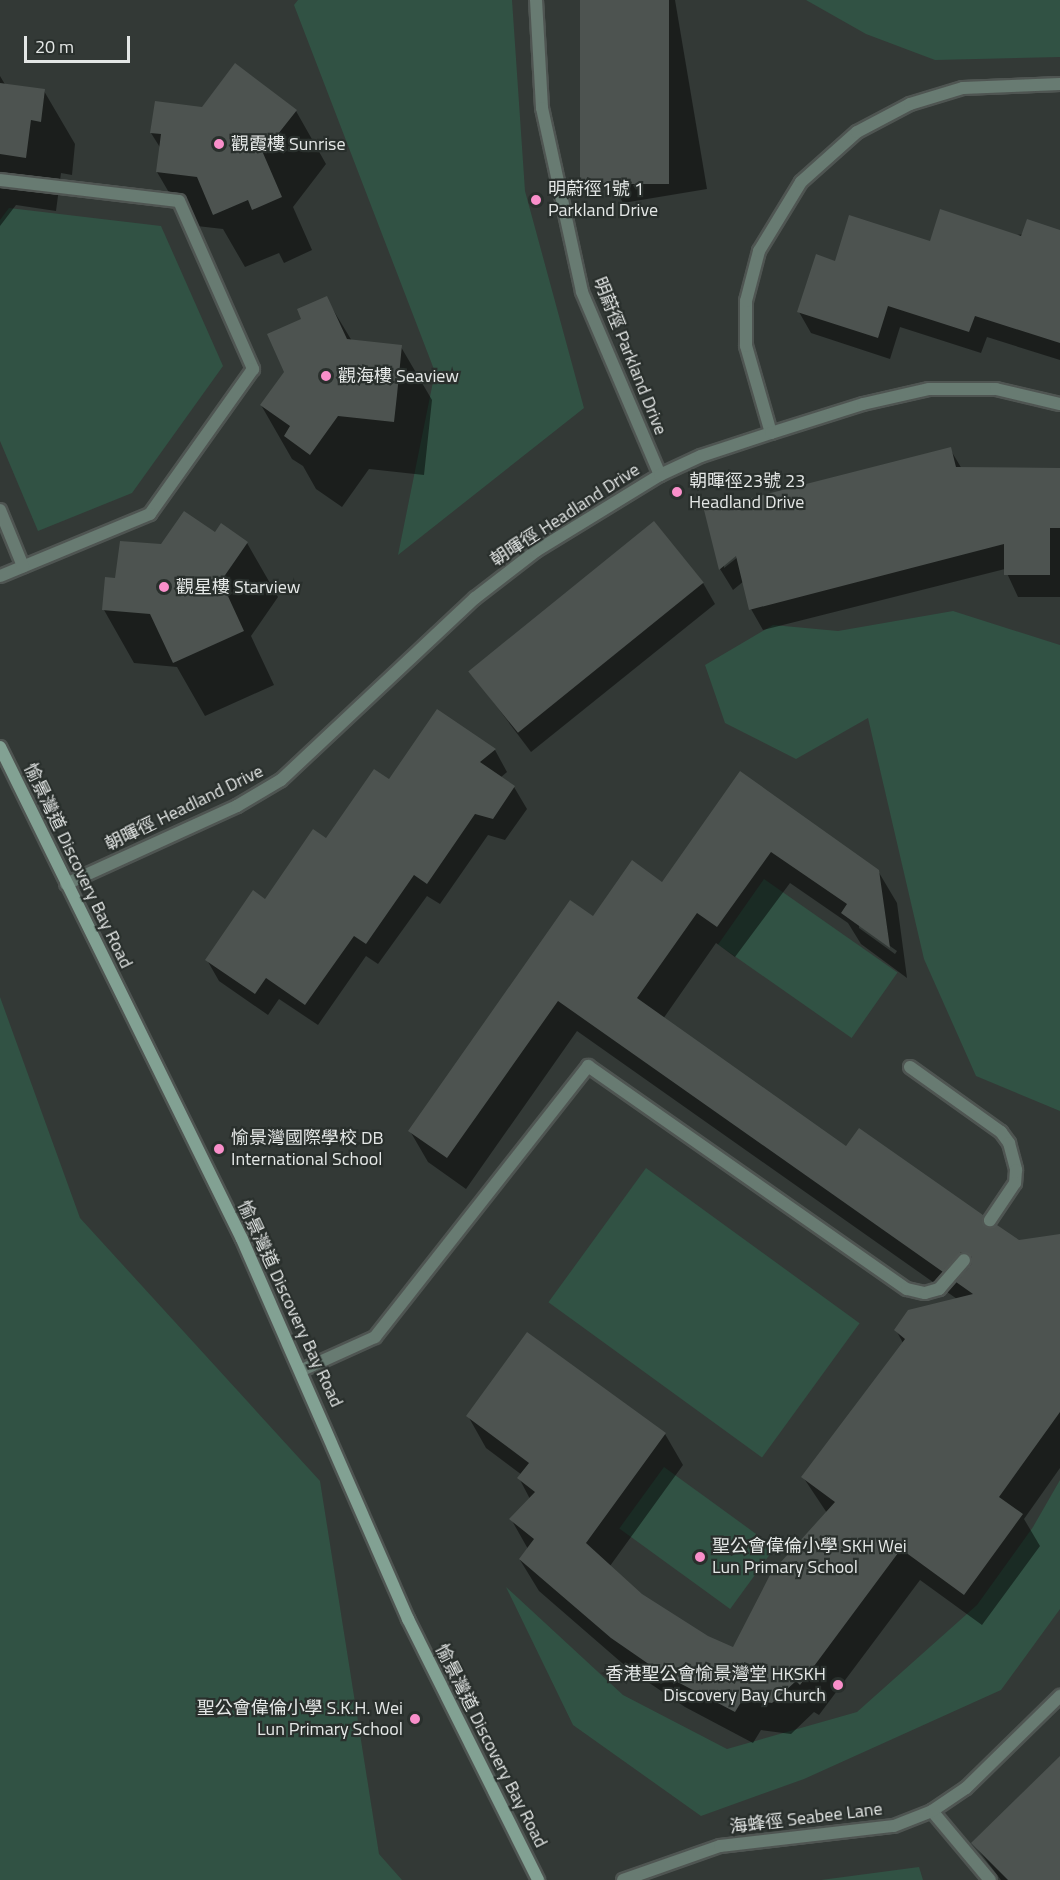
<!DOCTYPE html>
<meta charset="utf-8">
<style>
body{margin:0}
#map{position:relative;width:1060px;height:1880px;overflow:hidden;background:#333936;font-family:"Titillium Web","Noto Sans TC",sans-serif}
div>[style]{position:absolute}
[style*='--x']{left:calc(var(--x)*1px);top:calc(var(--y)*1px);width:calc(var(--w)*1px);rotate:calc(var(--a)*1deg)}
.green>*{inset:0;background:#315244;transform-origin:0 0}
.shadow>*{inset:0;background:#0007}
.building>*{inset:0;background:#4d5350;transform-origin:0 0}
.roads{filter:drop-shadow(2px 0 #4f5552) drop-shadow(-2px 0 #4f5552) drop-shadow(0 2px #4f5552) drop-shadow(0 -2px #4f5552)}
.lane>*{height:12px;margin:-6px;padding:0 6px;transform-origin:6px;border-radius:6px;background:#687b72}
.street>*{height:12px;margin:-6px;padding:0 6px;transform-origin:6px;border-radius:6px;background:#687b72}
.secondary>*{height:12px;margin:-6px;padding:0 6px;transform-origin:6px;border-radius:6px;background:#82a193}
.dots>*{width:16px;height:16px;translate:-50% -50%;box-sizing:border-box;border:3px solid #292f2c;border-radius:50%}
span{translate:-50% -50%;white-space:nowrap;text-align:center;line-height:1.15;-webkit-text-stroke:4.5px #292f2c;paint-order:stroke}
.poi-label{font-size:18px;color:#e4e7e6}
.left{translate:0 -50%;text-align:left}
.right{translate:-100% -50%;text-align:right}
.street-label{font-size:18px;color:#e4e7e6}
.scale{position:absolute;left:24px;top:36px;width:106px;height:27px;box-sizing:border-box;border:3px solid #e4e7e6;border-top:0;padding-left:8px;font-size:18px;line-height:21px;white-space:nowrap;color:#e4e7e6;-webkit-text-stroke:4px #292f2c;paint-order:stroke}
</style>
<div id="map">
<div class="green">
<i style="clip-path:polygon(298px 0,512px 0,525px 191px,584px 408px,398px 555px,435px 372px,294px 5px)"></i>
<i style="clip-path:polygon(806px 0,1060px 0,1060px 57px,935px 60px,866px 34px)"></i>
<i style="clip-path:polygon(9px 208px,161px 226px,223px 366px,132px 493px,38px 531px,0 441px,0 220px)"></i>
<i style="clip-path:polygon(953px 611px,1060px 645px,1060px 1111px,976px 1076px,924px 959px,868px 718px,796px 759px,725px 723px,705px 665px,773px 625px,838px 631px)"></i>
<i style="left:764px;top:879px;width:163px;height:80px;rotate:35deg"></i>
<i style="clip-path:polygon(0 997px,80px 1218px,320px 1481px,379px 1854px,402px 1880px,0 1880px)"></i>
<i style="left:646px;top:1168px;width:264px;height:166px;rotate:36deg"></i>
<i style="left:664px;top:1467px;width:137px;height:76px;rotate:36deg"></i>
<i style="clip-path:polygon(1060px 1480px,1060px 1609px,1001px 1690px,804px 1779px,701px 1816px,573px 1725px,506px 1587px,623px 1695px,727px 1749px,857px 1712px,977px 1605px,1033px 1527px)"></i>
<i style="clip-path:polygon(919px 1867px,923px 1880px,821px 1880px)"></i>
</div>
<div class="shadow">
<i style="clip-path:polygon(582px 0,675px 0,707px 189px,623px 203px,611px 181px)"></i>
<i style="clip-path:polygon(0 76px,6px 86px,44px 91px,75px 144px,72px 175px,61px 173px,56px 211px,16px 205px,0 226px)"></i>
<i style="clip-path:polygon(202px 108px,296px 111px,326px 164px,293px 207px,312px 250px,284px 263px,279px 253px,245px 267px,223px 229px,188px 225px,157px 172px,161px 149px,151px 133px)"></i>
<i style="clip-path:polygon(1060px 231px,1060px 360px,987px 337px,981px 353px,900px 327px,890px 359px,811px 333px,799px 312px,836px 262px,931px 243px)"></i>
<i style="clip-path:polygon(326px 298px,352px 341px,401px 347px,432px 400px,424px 475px,369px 469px,342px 507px,316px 489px,303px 466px,292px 459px,261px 405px,285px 372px,303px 320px)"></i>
<i style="clip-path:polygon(evenodd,950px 449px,962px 469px,1060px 469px,1060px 597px,1018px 597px,1005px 569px,763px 630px,751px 609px,744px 581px,733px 590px,720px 569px,706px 511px,950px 449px,741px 550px,743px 553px,724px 568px,724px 564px,741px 550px)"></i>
<i style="clip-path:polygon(215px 534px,247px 543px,278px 597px,251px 636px,274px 685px,205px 716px,177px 667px,134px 663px,104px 610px,117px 580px,161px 546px)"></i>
<i style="clip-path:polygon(703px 583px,715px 604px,531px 752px,470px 671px)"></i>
<i style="clip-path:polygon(438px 711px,495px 750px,507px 772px,500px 778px,514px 787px,527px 809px,505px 840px,488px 835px,440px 904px,427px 896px,378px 964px,366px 956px,318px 1025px,279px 999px,268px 1015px,219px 981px,207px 960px,390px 781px)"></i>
<i style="clip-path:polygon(evenodd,740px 773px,878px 871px,897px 903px,907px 978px,861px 944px,848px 923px,790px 883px,735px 957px,716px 943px,663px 1019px,846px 1148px,982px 1216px,989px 1228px,1019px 1242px,1060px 1243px,1060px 1468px,1024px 1519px,1040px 1546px,982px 1625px,920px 1580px,819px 1715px,814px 1712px,791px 1734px,761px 1730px,753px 1743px,685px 1707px,630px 1670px,539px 1591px,520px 1560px,528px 1549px,511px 1519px,530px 1499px,519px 1478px,522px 1475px,486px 1448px,468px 1416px,665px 1434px,683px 1465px,610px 1566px,641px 1595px,707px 1638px,734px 1649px,827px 1513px,803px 1477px,903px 1343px,896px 1330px,957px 1299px,577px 1031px,466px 1189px,428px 1162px,410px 1131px,593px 918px,662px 884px,740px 773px,859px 924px,897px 951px,895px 954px,859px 928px,859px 924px)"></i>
<i style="clip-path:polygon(1060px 1759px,1060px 1880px,1001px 1880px,973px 1843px)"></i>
</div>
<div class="building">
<i style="left:580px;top:0;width:89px;height:184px"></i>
<i style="clip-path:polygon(235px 63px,297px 110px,263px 153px,282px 197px,252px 210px,248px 200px,213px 215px,197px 177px,156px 172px,161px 134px,150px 133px,155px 101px,202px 107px)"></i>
<i style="clip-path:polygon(0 83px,45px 89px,41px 122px,31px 120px,26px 158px,0 154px)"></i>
<i style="clip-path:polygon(940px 209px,1021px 236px,1027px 219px,1060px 230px,1060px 343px,975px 316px,969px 332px,888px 306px,878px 338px,797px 312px,816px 254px,835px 261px,849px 215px,930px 241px)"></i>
<i style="clip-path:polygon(327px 296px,347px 339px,402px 345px,397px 395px,394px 422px,338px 416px,310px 455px,284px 436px,290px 426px,260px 405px,284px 372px,267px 334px,301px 319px,297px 309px)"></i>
<i style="clip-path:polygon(951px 447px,956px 467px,1060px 468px,1060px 528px,1050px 528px,1050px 575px,1004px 575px,1004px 544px,749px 610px,736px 556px,719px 570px,704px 510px)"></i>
<i style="clip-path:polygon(184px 511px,215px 532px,221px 523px,248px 542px,221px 581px,244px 631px,173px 663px,150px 614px,102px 610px,105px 577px,115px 578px,120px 541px,161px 544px)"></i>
<i style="left:654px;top:521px;width:79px;height:239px;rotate:51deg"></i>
<i style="clip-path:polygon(437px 709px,496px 749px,480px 762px,515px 786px,493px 819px,475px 814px,427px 884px,414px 875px,366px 944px,354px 936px,305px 1005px,266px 978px,255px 994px,205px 960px,253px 890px,265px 899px,313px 829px,326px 838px,374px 769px,389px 779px)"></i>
<i style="clip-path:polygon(740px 771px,879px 870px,890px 948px,841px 913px,847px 904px,771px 852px,717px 927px,697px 913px,637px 998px,846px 1146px,859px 1128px,983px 1215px,986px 1227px,997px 1225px,1019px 1240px,1060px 1234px,1060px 1412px,999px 1497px,1023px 1514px,964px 1595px,901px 1549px,800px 1685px,796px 1681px,772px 1703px,743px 1699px,735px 1712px,666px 1676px,611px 1638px,519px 1559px,534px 1539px,509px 1519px,535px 1492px,517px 1478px,529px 1463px,466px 1416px,527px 1332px,666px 1433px,586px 1543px,642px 1594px,708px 1636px,733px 1647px,771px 1573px,835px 1502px,801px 1477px,905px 1339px,894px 1330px,908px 1310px,973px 1294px,956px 1282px,971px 1265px,972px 1257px,961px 1252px,943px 1272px,558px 1001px,447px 1158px,408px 1131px,570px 900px,593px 916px,632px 860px,662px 882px)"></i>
<i style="clip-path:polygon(1060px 1756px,1060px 1880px,1008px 1880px,971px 1843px)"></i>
</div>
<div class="roads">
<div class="lane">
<i style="--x:0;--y:180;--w:180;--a:6.7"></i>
<i style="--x:179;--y:201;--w:184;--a:66.2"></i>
<i style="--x:253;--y:369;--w:178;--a:125.4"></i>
<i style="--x:150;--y:514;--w:162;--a:157.5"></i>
<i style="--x:0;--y:510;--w:61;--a:67.7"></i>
<i style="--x:910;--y:1067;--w:112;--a:35.5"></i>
<i style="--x:1001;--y:1132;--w:14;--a:54"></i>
<i style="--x:1009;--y:1143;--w:28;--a:75"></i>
<i style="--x:1016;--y:1170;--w:13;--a:94"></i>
<i style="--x:1015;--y:1183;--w:45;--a:124"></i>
<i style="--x:302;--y:1370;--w:80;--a:-24.3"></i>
<i style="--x:375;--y:1337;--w:345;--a:-51.8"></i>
<i style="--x:588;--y:1066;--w:389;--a:35"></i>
<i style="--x:907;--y:1289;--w:18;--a:13"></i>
<i style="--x:925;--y:1293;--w:15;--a:-16"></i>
<i style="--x:939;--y:1289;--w:38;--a:-49"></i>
<i style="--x:932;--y:1811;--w:90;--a:50"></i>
</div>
<div class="street">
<i style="--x:536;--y:0;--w:108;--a:86.8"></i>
<i style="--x:542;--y:108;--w:188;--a:77.7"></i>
<i style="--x:582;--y:292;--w:199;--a:66.9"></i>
<i style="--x:771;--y:433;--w:91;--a:-106"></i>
<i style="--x:746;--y:346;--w:45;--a:-90"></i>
<i style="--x:746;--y:301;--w:52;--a:-75.4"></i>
<i style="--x:759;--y:251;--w:81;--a:-58.7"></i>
<i style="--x:801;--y:182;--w:75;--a:-41.8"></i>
<i style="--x:857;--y:132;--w:60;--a:-27.8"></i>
<i style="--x:910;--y:104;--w:55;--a:-16.8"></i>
<i style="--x:963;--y:88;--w:97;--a:-2.4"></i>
<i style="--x:66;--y:884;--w:188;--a:-24.5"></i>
<i style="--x:237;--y:806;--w:51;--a:-30.6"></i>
<i style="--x:281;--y:780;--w:266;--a:-43.2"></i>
<i style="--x:475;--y:598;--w:77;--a:-37.6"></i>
<i style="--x:536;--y:551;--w:145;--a:-31.5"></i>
<i style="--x:660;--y:475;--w:45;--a:-24.9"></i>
<i style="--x:701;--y:456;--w:74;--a:-18.2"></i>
<i style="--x:771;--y:433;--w:96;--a:-17.5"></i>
<i style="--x:863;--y:404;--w:68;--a:-12.8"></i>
<i style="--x:929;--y:389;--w:67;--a:0"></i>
<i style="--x:996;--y:389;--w:66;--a:13.2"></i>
<i style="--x:623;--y:1880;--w:103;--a:-19.3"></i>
<i style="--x:720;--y:1846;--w:175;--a:-6.6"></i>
<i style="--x:894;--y:1826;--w:41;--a:-21.5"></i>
<i style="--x:932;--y:1811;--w:41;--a:-34.1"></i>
<i style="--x:966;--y:1788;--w:132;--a:-44.4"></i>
</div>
<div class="secondary">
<i style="--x:0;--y:747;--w:548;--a:63.81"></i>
<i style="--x:242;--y:1239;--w:415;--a:66.4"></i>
<i style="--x:408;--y:1619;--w:292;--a:63.5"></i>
</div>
</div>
<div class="dots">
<i style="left:219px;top:144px;background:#f98fca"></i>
<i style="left:536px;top:200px;background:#f98fca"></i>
<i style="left:326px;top:376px;background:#f98fca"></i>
<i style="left:677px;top:492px;background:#f98fca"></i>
<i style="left:164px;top:587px;background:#f98fca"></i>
<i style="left:219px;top:1149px;background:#f98fca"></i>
<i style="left:700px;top:1557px;background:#f98fca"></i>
<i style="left:838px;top:1685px;background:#f98fca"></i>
<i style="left:415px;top:1719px;background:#f98fca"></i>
</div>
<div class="poi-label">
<span class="left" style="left:231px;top:144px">觀霞樓 Sunrise</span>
<span class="left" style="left:548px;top:200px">明蔚徑1號 1<br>Parkland Drive</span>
<span class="left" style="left:338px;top:376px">觀海樓 Seaview</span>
<span class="left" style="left:689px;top:492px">朝暉徑23號 23<br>Headland Drive</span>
<span class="left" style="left:176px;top:587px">觀星樓 Starview</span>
<span class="left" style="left:231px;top:1149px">愉景灣國際學校 DB<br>International School</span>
<span class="left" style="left:712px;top:1557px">聖公會偉倫小學 SKH Wei<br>Lun Primary School</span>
<span class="right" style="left:826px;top:1685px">香港聖公會愉景灣堂 HKSKH<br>Discovery Bay Church</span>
<span class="right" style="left:403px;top:1719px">聖公會偉倫小學 S.K.H. Wei<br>Lun Primary School</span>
</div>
<div class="street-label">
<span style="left:630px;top:356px;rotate:68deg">明蔚徑 Parkland Drive</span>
<span style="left:565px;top:515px;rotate:-33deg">朝暉徑 Headland Drive</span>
<span style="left:184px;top:808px;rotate:-26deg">朝暉徑 Headland Drive</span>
<span style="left:78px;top:866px;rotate:64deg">愉景灣道 Discovery Bay Road</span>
<span style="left:290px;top:1304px;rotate:65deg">愉景灣道 Discovery Bay Road</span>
<span style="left:491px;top:1746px;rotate:63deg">愉景灣道 Discovery Bay Road</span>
<span style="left:806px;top:1818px;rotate:-7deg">海蜂徑 Seabee Lane</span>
</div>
<div class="scale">20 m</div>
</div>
